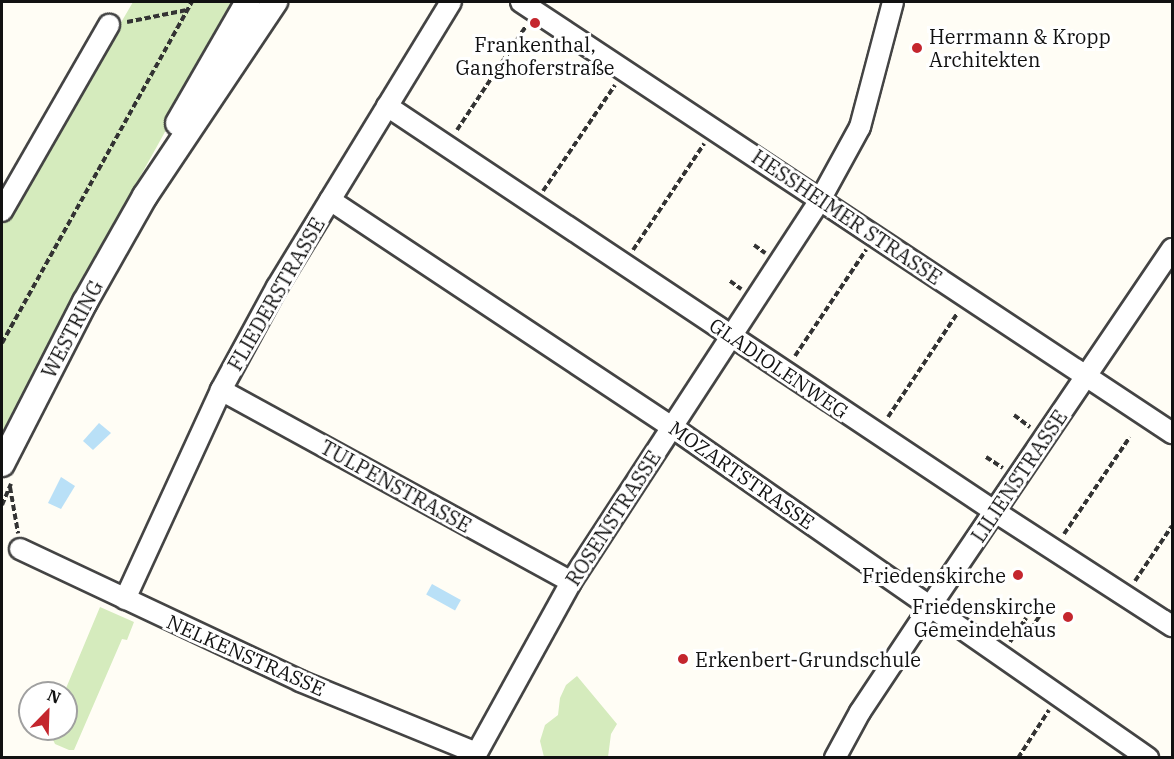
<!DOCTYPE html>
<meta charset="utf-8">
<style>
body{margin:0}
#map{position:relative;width:1174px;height:759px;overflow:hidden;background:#fffdf5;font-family:"IBM Plex Serif",serif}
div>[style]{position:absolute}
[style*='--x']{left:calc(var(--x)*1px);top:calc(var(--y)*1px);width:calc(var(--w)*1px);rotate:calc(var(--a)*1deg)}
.green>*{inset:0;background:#d5ebbd}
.water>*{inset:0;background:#b9e0f7;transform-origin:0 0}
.path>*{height:4px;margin-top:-2px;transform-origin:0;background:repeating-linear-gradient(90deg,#333 0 6px,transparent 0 9px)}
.roads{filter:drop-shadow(2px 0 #444) drop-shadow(-2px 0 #444) drop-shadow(0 2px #444) drop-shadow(0 -2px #444)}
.minor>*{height:20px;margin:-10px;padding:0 10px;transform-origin:10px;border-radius:10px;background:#fff}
.tertiary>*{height:24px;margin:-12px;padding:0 12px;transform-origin:12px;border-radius:12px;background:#fff}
.dots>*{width:16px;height:16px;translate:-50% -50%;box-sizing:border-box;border:3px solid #fff;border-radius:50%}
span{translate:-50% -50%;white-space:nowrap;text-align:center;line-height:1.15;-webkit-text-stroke:6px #fff;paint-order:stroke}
.poi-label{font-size:20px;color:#111}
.left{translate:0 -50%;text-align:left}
.right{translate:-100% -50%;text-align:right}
.street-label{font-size:20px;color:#111}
.frame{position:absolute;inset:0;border:3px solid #111;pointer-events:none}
.north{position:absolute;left:18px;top:681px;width:60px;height:60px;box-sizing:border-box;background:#fff;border:2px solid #a0a0a0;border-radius:50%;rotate:23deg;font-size:16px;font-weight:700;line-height:24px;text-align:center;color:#111}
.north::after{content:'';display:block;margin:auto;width:21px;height:27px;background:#c4262e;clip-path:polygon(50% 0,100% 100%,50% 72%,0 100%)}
</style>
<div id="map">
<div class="green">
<i style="clip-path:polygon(133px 2px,240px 2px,206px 58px,75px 294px,2px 437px,2px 226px)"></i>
<i style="clip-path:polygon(100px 607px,134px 622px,127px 640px,122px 639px,74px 750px,69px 750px,55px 744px,48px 729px,66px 729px,66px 693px,64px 693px)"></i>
<i style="clip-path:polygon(577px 676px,617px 724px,611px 734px,608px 757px,544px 757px,540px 741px,545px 725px,558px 715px,560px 698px,566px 685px)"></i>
</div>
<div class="water">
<i style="clip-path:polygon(99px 423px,111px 433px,93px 450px,83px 441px)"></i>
<i style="clip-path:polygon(61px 477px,75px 486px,61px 509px,48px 503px)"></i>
<i style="left:432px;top:584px;width:33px;height:12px;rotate:29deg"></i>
</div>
<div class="path">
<i style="--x:127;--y:22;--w:61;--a:-11.3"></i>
<i style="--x:457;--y:130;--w:125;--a:-56.4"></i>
<i style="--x:543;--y:191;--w:128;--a:-55.8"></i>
<i style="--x:754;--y:245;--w:14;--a:36"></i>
<i style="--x:633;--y:250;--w:128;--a:-56.2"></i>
<i style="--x:730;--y:281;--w:14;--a:36"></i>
<i style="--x:2;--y:343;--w:390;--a:-60.9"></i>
<i style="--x:795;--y:356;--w:128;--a:-56.2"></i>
<i style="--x:1014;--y:415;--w:20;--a:37"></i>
<i style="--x:888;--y:417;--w:124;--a:-56.2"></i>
<i style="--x:986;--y:457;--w:20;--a:33"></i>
<i style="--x:10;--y:487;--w:47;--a:80.1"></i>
<i style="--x:2;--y:505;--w:23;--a:-67"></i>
<i style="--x:1064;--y:534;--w:117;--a:-55.8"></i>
<i style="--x:1135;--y:581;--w:66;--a:-56.1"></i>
<i style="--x:1023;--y:623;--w:10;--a:37"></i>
<i style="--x:1031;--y:629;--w:17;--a:-57"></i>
<i style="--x:1010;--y:642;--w:29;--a:-56"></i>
<i style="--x:1018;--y:758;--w:57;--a:-57.1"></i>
</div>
<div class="roads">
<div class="minor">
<i style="--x:521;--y:2;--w:781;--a:33.51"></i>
<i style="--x:387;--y:106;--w:730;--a:33.71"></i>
<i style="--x:994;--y:511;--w:212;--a:32.9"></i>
<i style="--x:330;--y:200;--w:410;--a:33.6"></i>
<i style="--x:672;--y:427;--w:580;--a:34.81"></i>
<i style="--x:2;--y:211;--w:215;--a:-60.1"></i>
<i style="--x:221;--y:390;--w:399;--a:28.7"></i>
<i style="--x:20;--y:549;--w:310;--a:25.2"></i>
<i style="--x:300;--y:681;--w:190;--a:22.2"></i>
<i style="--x:125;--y:599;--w:230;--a:-65.3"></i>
<i style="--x:221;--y:390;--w:117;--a:-61.5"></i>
<i style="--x:277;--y:287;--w:334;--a:-58.6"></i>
<i style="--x:474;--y:758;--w:201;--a:-61.1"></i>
<i style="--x:571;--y:582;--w:456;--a:-56.9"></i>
<i style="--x:820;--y:200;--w:83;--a:-61.3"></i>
<i style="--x:860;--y:127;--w:129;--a:-75.2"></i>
<i style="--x:835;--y:758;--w:52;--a:-61.5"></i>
<i style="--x:860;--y:712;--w:128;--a:-56.4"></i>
<i style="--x:931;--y:605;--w:430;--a:-55.9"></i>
</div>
<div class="tertiary">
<i style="--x:178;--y:123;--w:140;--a:-60"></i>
<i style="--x:2;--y:464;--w:182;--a:-62.9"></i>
<i style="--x:85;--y:302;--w:122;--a:-60.5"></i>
<i style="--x:145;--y:196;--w:234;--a:-56.2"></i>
</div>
</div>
<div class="dots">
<i style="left:535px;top:23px;background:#c4262e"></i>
<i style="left:917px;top:48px;background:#c4262e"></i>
<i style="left:1018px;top:575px;background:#c4262e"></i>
<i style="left:1068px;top:617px;background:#c4262e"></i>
<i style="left:683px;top:659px;background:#c4262e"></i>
</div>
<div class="poi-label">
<span class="left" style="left:929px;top:48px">Herrmann &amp; Kropp<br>Architekten</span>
<span style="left:535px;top:56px">Frankenthal,<br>Ganghoferstraße</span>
<span class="right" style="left:1006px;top:575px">Friedenskirche</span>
<span class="right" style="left:1056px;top:618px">Friedenskirche<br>Gemeindehaus</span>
<span class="left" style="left:695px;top:659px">Erkenbert-Grundschule</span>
</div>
<div class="street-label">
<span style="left:847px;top:217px;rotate:34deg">HESSHEIMER STRASSE</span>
<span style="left:276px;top:294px;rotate:-60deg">FLIEDERSTRASSE</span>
<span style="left:72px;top:329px;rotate:-62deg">WESTRING</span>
<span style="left:779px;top:368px;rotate:34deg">GLADIOLENWEG</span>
<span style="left:742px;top:475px;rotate:35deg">MOZARTSTRASSE</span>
<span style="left:1019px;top:476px;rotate:-56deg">LILIENSTRASSE</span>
<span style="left:396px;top:486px;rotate:29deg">TULPENSTRASSE</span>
<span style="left:613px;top:518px;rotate:-57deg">ROSENSTRASSE</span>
<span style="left:246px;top:655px;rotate:24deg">NELKENSTRASSE</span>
</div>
<div class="frame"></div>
<div class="north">N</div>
</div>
